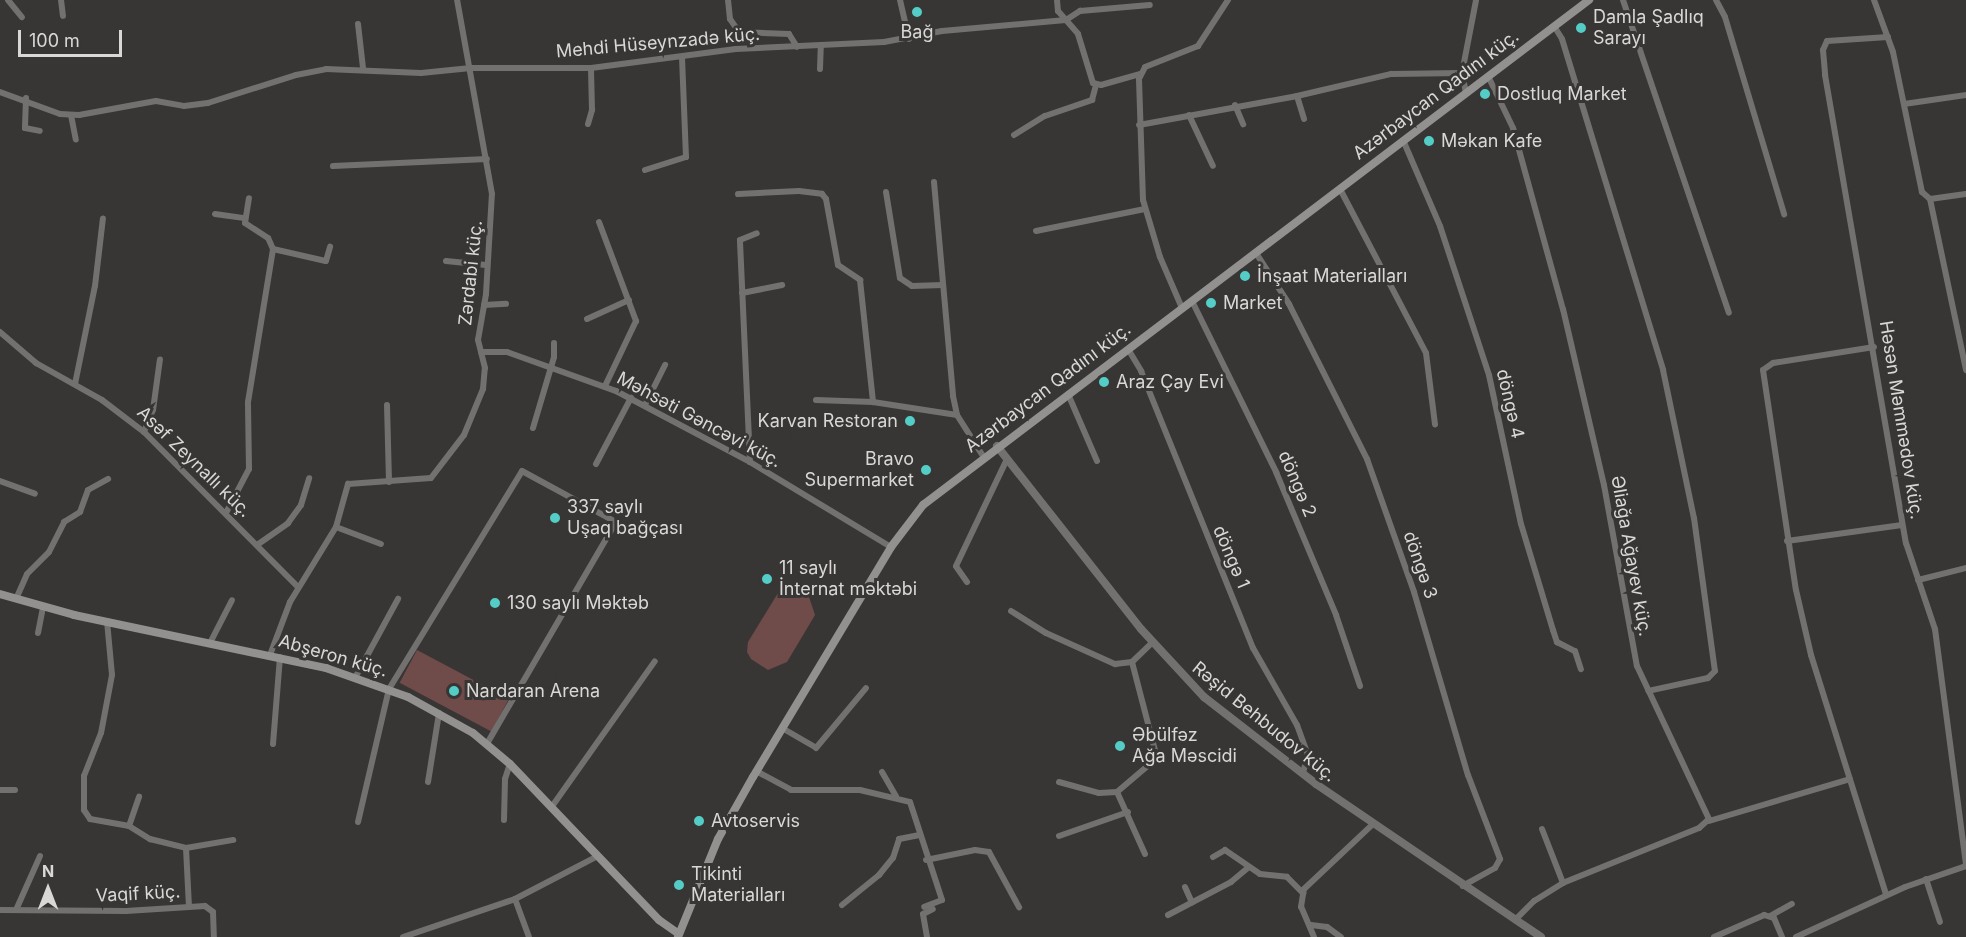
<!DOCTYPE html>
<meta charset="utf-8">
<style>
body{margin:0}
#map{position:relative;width:1966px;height:937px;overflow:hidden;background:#383634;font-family:Inter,sans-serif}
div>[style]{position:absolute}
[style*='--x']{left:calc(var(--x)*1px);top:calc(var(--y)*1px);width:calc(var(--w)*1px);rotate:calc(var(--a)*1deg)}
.green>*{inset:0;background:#6f4b4a;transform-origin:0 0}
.minor>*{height:6px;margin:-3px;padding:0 3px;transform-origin:3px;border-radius:3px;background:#727170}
.tertiary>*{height:8px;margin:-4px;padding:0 4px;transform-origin:4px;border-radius:4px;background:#727170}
.secondary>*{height:8px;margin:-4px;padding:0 4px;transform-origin:4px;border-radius:4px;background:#939190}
.dots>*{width:16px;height:16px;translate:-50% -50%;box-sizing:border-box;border:3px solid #383634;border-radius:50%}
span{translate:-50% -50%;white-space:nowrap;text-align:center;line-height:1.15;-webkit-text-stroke:6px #383634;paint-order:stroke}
.poi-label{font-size:18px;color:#d9d8d6}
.left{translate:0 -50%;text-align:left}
.right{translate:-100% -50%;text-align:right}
.street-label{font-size:18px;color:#d9d8d6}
.north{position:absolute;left:18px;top:859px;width:60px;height:60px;-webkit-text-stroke:4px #383634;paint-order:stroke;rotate:0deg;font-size:16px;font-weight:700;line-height:24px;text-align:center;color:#d9d8d6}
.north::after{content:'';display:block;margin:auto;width:21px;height:27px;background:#d9d8d6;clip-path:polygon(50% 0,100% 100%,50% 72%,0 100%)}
.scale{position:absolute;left:18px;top:30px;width:104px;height:27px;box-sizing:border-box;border:3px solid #d9d8d6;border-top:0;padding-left:8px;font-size:18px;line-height:21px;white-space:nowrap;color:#d9d8d6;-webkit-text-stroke:4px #383634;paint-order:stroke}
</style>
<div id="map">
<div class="green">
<i style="clip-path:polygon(791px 587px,808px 594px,815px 615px,787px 662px,768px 670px,751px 659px,747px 652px,748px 642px,778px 593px)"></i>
<i style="left:417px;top:650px;width:104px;height:37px;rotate:28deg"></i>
</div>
<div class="minor">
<i style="--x:8;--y:0;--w:22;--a:51"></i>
<i style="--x:61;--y:0;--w:16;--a:83"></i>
<i style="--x:728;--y:0;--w:19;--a:84"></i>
<i style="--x:730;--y:19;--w:16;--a:55"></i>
<i style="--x:739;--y:32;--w:50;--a:2.3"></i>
<i style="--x:789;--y:34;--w:15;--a:58"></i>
<i style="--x:900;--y:0;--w:40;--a:77"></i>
<i style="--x:1057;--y:0;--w:11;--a:85"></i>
<i style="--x:1058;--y:11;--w:12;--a:48"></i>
<i style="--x:1066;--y:20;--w:17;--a:-33"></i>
<i style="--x:1080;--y:11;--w:70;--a:-4.9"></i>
<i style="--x:1623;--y:0;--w:330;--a:71.3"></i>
<i style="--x:1716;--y:0;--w:19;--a:62"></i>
<i style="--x:1725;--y:17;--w:206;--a:73.3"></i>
<i style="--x:1874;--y:0;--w:55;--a:69.9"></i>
<i style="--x:1893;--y:52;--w:143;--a:78.3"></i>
<i style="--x:1922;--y:192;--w:11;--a:41"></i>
<i style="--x:1930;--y:199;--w:36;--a:-8"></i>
<i style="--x:358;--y:24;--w:44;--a:83.5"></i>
<i style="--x:1554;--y:26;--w:15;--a:58"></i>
<i style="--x:1562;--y:39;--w:346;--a:73"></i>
<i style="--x:1663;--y:370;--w:151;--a:78.2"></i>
<i style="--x:1694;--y:518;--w:154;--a:82.2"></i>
<i style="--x:1715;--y:671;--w:10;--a:135"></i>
<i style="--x:1708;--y:678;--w:61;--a:167.8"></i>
<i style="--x:1888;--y:37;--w:61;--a:176.2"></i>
<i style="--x:1827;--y:41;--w:10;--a:114"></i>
<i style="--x:1823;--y:50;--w:25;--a:85"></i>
<i style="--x:1825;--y:75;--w:475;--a:80.2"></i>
<i style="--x:1906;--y:543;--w:91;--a:71.4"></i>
<i style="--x:1935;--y:629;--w:237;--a:82.5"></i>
<i style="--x:820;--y:69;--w:23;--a:-88"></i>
<i style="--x:1488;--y:76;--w:58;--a:64.3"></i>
<i style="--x:1513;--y:128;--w:188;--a:74.6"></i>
<i style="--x:1563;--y:309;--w:181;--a:76.9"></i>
<i style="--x:1604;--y:485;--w:184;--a:79.7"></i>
<i style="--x:1637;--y:666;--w:169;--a:64.8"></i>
<i style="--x:1709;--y:819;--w:13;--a:138"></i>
<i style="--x:1699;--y:828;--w:147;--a:158"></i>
<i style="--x:1563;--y:883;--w:34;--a:148"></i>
<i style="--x:1534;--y:901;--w:27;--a:135"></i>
<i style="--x:0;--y:92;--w:64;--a:20.1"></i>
<i style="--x:60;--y:114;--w:19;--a:3"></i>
<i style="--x:79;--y:115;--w:78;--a:-10.3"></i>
<i style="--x:156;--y:101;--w:28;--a:10"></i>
<i style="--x:184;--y:106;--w:24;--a:-7"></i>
<i style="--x:208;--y:103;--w:92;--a:-17.7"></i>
<i style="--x:296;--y:75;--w:31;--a:-11"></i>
<i style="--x:326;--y:69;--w:95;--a:2.4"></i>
<i style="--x:421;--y:73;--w:50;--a:-5.7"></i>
<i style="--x:471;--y:68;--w:120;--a:0"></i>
<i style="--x:591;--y:68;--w:146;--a:-7.5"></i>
<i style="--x:736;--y:49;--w:148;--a:-2.7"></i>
<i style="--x:884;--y:42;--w:59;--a:-10.7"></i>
<i style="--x:942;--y:31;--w:124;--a:-5.1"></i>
<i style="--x:1066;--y:20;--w:18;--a:49"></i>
<i style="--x:1078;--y:34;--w:51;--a:73"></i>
<i style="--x:1093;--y:83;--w:8;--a:14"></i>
<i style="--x:1101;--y:85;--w:41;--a:-15.8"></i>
<i style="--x:1466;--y:93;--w:20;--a:-101"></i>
<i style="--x:1462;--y:73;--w:74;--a:-79.1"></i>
<i style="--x:1297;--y:96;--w:24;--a:73"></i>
<i style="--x:26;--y:98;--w:30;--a:92"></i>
<i style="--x:25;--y:128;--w:15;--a:11"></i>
<i style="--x:1904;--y:104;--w:63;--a:-8.3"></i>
<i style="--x:1235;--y:105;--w:21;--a:67"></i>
<i style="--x:71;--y:115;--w:25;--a:79"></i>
<i style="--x:1189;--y:115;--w:56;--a:64.8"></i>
<i style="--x:588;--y:124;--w:15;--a:-74"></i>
<i style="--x:592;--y:110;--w:42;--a:-91.4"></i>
<i style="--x:1139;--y:125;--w:161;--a:-10.4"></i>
<i style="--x:1297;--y:96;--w:97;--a:-13.2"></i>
<i style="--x:1391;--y:74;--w:71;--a:-0.8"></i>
<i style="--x:1014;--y:135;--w:36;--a:-32"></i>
<i style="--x:1045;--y:116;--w:50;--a:-18.8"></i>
<i style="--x:1092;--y:100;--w:16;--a:-75"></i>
<i style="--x:1403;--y:140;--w:94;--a:66.7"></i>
<i style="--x:1440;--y:226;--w:157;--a:71.8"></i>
<i style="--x:1489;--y:375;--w:152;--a:77.9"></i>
<i style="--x:1521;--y:524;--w:111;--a:73.2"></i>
<i style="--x:1553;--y:630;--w:13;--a:72"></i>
<i style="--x:1557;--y:642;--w:20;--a:27"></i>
<i style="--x:1575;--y:651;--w:19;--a:72"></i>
<i style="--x:333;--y:166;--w:154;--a:-2.6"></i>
<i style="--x:645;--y:170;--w:43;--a:-17.6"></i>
<i style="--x:686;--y:157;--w:100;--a:-92.3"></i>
<i style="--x:934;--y:182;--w:215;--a:84.9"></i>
<i style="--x:953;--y:396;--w:19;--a:78"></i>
<i style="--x:957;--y:415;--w:49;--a:57.6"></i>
<i style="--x:1340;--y:189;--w:185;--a:62.3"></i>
<i style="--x:1426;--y:353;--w:72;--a:82.8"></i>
<i style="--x:886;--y:192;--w:87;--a:80.8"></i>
<i style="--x:900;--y:278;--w:14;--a:34"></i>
<i style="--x:912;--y:286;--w:31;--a:-2"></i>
<i style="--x:738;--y:194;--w:61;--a:-2.8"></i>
<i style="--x:799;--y:191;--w:23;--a:7"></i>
<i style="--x:822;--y:194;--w:6;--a:51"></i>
<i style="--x:826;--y:199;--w:67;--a:79.7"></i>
<i style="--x:838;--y:265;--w:27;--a:34"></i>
<i style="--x:860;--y:280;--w:123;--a:83.9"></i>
<i style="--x:1930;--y:199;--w:175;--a:78.1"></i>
<i style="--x:215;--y:214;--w:28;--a:8"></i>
<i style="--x:599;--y:222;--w:106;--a:69.5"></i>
<i style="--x:636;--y:321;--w:72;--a:115.5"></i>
<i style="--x:1036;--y:231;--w:111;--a:-11.4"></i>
<i style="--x:273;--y:249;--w:54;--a:12.8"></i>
<i style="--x:326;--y:261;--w:15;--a:-74"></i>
<i style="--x:1256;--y:253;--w:61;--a:57.1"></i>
<i style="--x:1289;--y:304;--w:174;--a:63.3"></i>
<i style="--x:1367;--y:459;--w:141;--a:70.5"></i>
<i style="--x:1414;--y:592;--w:191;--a:73.6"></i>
<i style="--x:1468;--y:775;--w:90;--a:69.1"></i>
<i style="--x:1500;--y:859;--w:10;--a:119"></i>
<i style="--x:1495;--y:868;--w:37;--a:151"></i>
<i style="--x:446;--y:261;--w:40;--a:5.7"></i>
<i style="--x:742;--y:293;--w:41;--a:-11.3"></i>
<i style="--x:1192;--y:301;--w:191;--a:63.8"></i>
<i style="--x:1276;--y:472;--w:155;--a:67.2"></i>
<i style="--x:1336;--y:615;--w:75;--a:71.3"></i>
<i style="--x:484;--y:305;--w:22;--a:-3"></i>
<i style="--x:1182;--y:308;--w:56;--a:-113.3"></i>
<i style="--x:1160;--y:257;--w:59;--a:-106.6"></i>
<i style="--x:1143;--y:200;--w:121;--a:-91.9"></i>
<i style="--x:1139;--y:79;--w:13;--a:-63"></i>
<i style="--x:1145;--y:67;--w:57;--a:-21.6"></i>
<i style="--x:1198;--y:46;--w:55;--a:-56.9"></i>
<i style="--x:587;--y:319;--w:46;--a:-24.3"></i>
<i style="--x:0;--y:332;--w:48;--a:40.7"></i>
<i style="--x:36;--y:363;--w:76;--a:29.3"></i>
<i style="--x:102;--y:400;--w:53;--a:37.3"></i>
<i style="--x:144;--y:432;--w:218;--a:45.2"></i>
<i style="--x:1874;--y:347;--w:102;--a:171"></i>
<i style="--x:1773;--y:363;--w:12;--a:145"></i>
<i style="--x:1763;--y:370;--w:222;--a:81.5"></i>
<i style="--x:1796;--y:590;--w:67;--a:77"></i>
<i style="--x:1811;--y:655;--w:251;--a:72.6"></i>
<i style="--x:1128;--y:349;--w:26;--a:59"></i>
<i style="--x:1141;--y:371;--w:299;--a:68"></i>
<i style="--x:1253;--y:648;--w:89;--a:60.3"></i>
<i style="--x:1297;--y:725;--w:32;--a:70"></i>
<i style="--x:1308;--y:755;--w:19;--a:106"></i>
<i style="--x:481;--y:352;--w:26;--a:0"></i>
<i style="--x:507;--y:352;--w:116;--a:19.7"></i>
<i style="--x:616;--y:391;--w:152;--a:27.9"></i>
<i style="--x:750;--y:462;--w:165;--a:31.1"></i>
<i style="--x:75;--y:384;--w:100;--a:-78.5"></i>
<i style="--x:95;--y:286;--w:68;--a:-83.3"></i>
<i style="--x:1068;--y:394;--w:73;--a:66.6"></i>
<i style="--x:816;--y:400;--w:57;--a:2"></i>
<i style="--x:873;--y:402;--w:85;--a:8.8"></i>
<i style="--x:387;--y:405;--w:77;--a:88.5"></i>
<i style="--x:645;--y:405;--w:45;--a:-63.4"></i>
<i style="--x:533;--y:428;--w:74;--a:-73.5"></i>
<i style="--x:554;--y:357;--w:14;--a:-90"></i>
<i style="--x:144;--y:432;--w:24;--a:-68"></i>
<i style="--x:153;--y:410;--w:51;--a:-82.2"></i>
<i style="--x:750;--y:462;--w:222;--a:-92.6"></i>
<i style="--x:740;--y:240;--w:18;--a:-22"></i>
<i style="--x:596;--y:464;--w:75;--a:-62.1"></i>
<i style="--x:0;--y:481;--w:37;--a:20"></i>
<i style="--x:227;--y:511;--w:47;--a:-62.4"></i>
<i style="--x:249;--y:469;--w:67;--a:-90.9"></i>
<i style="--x:248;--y:402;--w:155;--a:-80.7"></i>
<i style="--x:273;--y:249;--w:12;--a:-114"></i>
<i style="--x:268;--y:238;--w:27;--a:-147"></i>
<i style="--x:245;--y:223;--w:25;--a:-81"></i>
<i style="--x:336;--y:527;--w:48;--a:20.7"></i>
<i style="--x:1787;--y:541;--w:116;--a:-7.9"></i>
<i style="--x:257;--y:545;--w:38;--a:-35"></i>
<i style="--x:288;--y:523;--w:22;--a:-54"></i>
<i style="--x:301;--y:505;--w:28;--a:-73"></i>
<i style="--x:1918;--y:580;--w:49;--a:-14"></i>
<i style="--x:967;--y:582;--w:19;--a:-125"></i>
<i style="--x:956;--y:566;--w:119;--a:-64.5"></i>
<i style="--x:16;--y:599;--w:27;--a:-66"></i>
<i style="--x:27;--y:574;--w:31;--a:-45"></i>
<i style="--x:49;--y:552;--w:34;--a:-63"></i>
<i style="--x:64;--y:522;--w:19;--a:-32"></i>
<i style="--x:80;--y:512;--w:23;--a:-70"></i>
<i style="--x:88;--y:490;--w:23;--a:-29"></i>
<i style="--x:1011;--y:611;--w:41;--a:32.2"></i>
<i style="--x:1046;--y:633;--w:76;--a:24.2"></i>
<i style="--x:1115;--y:664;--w:17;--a:-7"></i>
<i style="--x:1132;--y:662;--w:28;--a:-44"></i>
<i style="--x:107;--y:621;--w:54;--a:84.7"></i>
<i style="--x:112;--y:675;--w:59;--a:100.7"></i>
<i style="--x:101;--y:733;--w:46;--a:111.6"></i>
<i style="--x:84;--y:776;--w:34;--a:90"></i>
<i style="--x:84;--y:810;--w:11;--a:56"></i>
<i style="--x:90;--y:819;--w:40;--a:10"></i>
<i style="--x:129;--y:826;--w:25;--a:32"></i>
<i style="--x:150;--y:839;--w:37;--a:14"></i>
<i style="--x:186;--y:848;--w:48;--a:-9.7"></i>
<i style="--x:38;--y:633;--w:26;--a:-79"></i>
<i style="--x:210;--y:643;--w:48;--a:-62.9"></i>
<i style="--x:270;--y:655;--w:57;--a:-69.3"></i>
<i style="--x:290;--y:602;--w:88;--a:-58.5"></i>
<i style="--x:336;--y:527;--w:45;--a:-74.4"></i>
<i style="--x:348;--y:484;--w:83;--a:-4.1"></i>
<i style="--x:431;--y:478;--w:54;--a:-52.5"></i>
<i style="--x:464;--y:435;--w:50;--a:-67.6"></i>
<i style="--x:483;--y:389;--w:21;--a:-85"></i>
<i style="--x:485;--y:368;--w:29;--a:-104"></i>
<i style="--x:478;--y:340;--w:47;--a:-80.1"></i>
<i style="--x:486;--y:294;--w:100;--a:-86.6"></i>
<i style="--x:492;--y:194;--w:197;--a:-100.2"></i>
<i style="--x:356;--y:676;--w:88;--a:-61.4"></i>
<i style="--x:782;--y:728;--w:39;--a:30"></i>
<i style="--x:816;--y:748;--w:78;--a:-50.2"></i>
<i style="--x:273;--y:744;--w:87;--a:-85.4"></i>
<i style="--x:756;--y:771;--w:40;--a:28"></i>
<i style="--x:791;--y:790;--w:69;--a:0"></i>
<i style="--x:860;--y:790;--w:51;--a:13.5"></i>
<i style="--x:910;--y:802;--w:103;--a:71.9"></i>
<i style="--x:942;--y:900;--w:19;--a:159"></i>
<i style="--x:882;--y:772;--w:28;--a:60"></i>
<i style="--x:428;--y:782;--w:70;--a:-80.9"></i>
<i style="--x:1059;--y:782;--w:41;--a:15.4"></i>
<i style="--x:1099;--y:793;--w:18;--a:-3"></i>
<i style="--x:1117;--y:792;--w:52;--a:-40.4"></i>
<i style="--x:1157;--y:758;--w:99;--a:-104.6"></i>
<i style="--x:0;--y:790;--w:15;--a:0"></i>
<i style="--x:1117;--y:792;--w:68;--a:65.7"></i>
<i style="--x:553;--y:805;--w:176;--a:-54.7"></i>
<i style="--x:504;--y:820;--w:41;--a:-88.6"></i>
<i style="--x:505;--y:779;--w:16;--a:-72"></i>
<i style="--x:1709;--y:821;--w:147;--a:-16.6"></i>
<i style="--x:358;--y:822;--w:137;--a:-76.9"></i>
<i style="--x:389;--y:689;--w:255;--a:-58.6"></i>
<i style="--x:522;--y:471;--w:107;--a:28.5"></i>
<i style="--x:616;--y:522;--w:257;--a:120.2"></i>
<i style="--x:129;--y:826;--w:31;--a:-71"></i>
<i style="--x:1542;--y:829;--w:58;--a:68.7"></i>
<i style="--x:1059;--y:836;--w:73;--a:-19.2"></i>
<i style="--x:186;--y:848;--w:59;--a:87.1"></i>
<i style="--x:1213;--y:857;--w:14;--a:-30"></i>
<i style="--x:1225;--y:850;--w:42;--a:34.4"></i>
<i style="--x:1260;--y:874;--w:27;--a:6"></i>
<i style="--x:1287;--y:877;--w:23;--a:45"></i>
<i style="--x:926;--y:860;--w:50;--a:-11.5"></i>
<i style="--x:975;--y:850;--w:14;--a:8"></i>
<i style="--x:989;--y:852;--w:63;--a:61.4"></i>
<i style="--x:1926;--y:879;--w:45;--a:72"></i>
<i style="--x:1185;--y:887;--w:17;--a:66"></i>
<i style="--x:515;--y:899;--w:40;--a:69.8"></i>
<i style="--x:842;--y:905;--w:48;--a:-39"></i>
<i style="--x:879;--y:875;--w:22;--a:-51"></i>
<i style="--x:893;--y:858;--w:20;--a:-72"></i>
<i style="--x:899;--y:839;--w:21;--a:-11"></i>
<i style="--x:0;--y:910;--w:126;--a:0.5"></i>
<i style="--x:126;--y:911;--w:79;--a:-3.6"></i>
<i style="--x:205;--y:906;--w:10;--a:37"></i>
<i style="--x:213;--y:912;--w:25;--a:88"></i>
<i style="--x:16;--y:910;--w:59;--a:-66"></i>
<i style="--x:1168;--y:915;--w:71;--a:-27.6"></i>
<i style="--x:1231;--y:882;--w:23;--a:-40"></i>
<i style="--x:1770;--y:916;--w:25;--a:-29"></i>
<i style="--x:1311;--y:925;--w:16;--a:7"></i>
<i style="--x:1327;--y:927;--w:17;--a:36"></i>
<i style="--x:403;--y:937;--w:118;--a:-18.7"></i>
<i style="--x:515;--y:899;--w:93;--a:-27.4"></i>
<i style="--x:927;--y:937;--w:23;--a:-100"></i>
<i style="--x:923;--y:914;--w:11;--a:-27"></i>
<i style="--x:1314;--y:937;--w:33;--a:-113"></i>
<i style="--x:1301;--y:907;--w:18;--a:-81"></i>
<i style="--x:1304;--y:889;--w:95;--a:-43.3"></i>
<i style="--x:1714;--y:937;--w:55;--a:-23.7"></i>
<i style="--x:1764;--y:915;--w:10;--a:17"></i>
<i style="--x:1774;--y:918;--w:21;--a:67"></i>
<i style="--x:1796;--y:937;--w:120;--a:-24.6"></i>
<i style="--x:1905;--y:887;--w:65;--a:-19"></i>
</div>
<div class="tertiary">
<i style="--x:997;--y:446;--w:233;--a:51.8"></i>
<i style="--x:1141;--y:629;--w:93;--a:47.2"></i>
<i style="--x:1204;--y:697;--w:142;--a:37.8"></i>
<i style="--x:1316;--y:784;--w:272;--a:34.2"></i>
</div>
<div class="secondary">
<i style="--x:0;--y:594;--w:77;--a:15.8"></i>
<i style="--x:74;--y:615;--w:258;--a:11.9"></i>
<i style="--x:326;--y:668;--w:87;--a:19.5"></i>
<i style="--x:408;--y:697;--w:74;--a:29"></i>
<i style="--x:473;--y:733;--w:48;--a:40"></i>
<i style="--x:510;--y:764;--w:216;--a:46.3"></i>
<i style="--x:659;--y:920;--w:24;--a:35"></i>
<i style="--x:678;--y:937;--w:106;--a:-67.8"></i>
<i style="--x:718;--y:839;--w:71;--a:-60.6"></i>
<i style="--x:753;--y:777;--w:268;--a:-59"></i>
<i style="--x:891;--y:547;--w:53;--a:-52.7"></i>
<i style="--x:923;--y:505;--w:836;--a:-37.17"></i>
</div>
<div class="dots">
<i style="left:917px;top:12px;background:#54cdc7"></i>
<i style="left:1581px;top:28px;background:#54cdc7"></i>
<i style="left:1485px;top:94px;background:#54cdc7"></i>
<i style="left:1429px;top:141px;background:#54cdc7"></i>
<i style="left:1245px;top:276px;background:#54cdc7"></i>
<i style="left:1211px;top:303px;background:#54cdc7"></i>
<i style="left:1104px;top:382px;background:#54cdc7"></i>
<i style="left:910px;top:421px;background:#54cdc7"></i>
<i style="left:926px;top:470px;background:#54cdc7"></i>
<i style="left:555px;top:518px;background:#54cdc7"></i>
<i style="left:767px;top:579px;background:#54cdc7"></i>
<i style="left:495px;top:603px;background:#54cdc7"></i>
<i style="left:454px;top:691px;background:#54cdc7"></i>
<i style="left:1120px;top:746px;background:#54cdc7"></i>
<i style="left:699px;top:821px;background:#54cdc7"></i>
<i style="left:679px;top:885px;background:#54cdc7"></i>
</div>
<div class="poi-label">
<span class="left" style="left:1593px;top:28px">Damla Şadlıq<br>Sarayı</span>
<span style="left:917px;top:32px">Bağ</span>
<span class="left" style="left:1497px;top:94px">Dostluq Market</span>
<span class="left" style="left:1441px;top:141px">Məkan Kafe</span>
<span class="left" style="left:1257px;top:276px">İnşaat Materialları</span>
<span class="left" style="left:1223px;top:303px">Market</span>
<span class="left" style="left:1116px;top:382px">Araz Çay Evi</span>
<span class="right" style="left:898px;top:421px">Karvan Restoran</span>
<span class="right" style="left:914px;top:470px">Bravo<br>Supermarket</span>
<span class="left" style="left:567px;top:518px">337 saylı<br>Uşaq bağçası</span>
<span class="left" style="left:779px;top:579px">11 saylı<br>İnternat məktəbi</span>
<span class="left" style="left:507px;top:603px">130 saylı Məktəb</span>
<span class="left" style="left:466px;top:691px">Nardaran Arena</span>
<span class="left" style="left:1132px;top:746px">Əbülfəz<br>Ağa Məscidi</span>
<span class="left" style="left:711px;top:821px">Avtoservis</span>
<span class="left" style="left:691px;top:885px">Tikinti<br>Materialları</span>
</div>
<div class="street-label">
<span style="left:658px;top:43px;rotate:-5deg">Mehdi Hüseynzadə küç.</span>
<span style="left:1436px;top:95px;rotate:-37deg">Azərbaycan Qadını küç.</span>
<span style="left:471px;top:273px;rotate:-84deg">Zərdabi küç.</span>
<span style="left:1048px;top:388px;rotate:-37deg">Azərbaycan Qadını küç.</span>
<span style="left:1510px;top:404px;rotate:77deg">döngə 4</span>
<span style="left:699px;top:420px;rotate:28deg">Məhsəti Gəncəvi küç.</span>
<span style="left:1901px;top:420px;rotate:81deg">Həsən Məmmədov küç.</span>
<span style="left:194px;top:462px;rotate:44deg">Asəf Zeynallı küç.</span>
<span style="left:1297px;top:484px;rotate:67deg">döngə 2</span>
<span style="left:1631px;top:556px;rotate:80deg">Əliağa Ağayev küç.</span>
<span style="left:1231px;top:557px;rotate:67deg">döngə 1</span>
<span style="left:1420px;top:565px;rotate:71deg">döngə 3</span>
<span style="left:333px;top:656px;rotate:16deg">Abşeron küç.</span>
<span style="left:1264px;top:722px;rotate:39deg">Rəşid Behbudov küç.</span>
<span style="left:138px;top:894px;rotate:-3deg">Vaqif küç.</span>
</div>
<div class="north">N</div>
<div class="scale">100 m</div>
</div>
